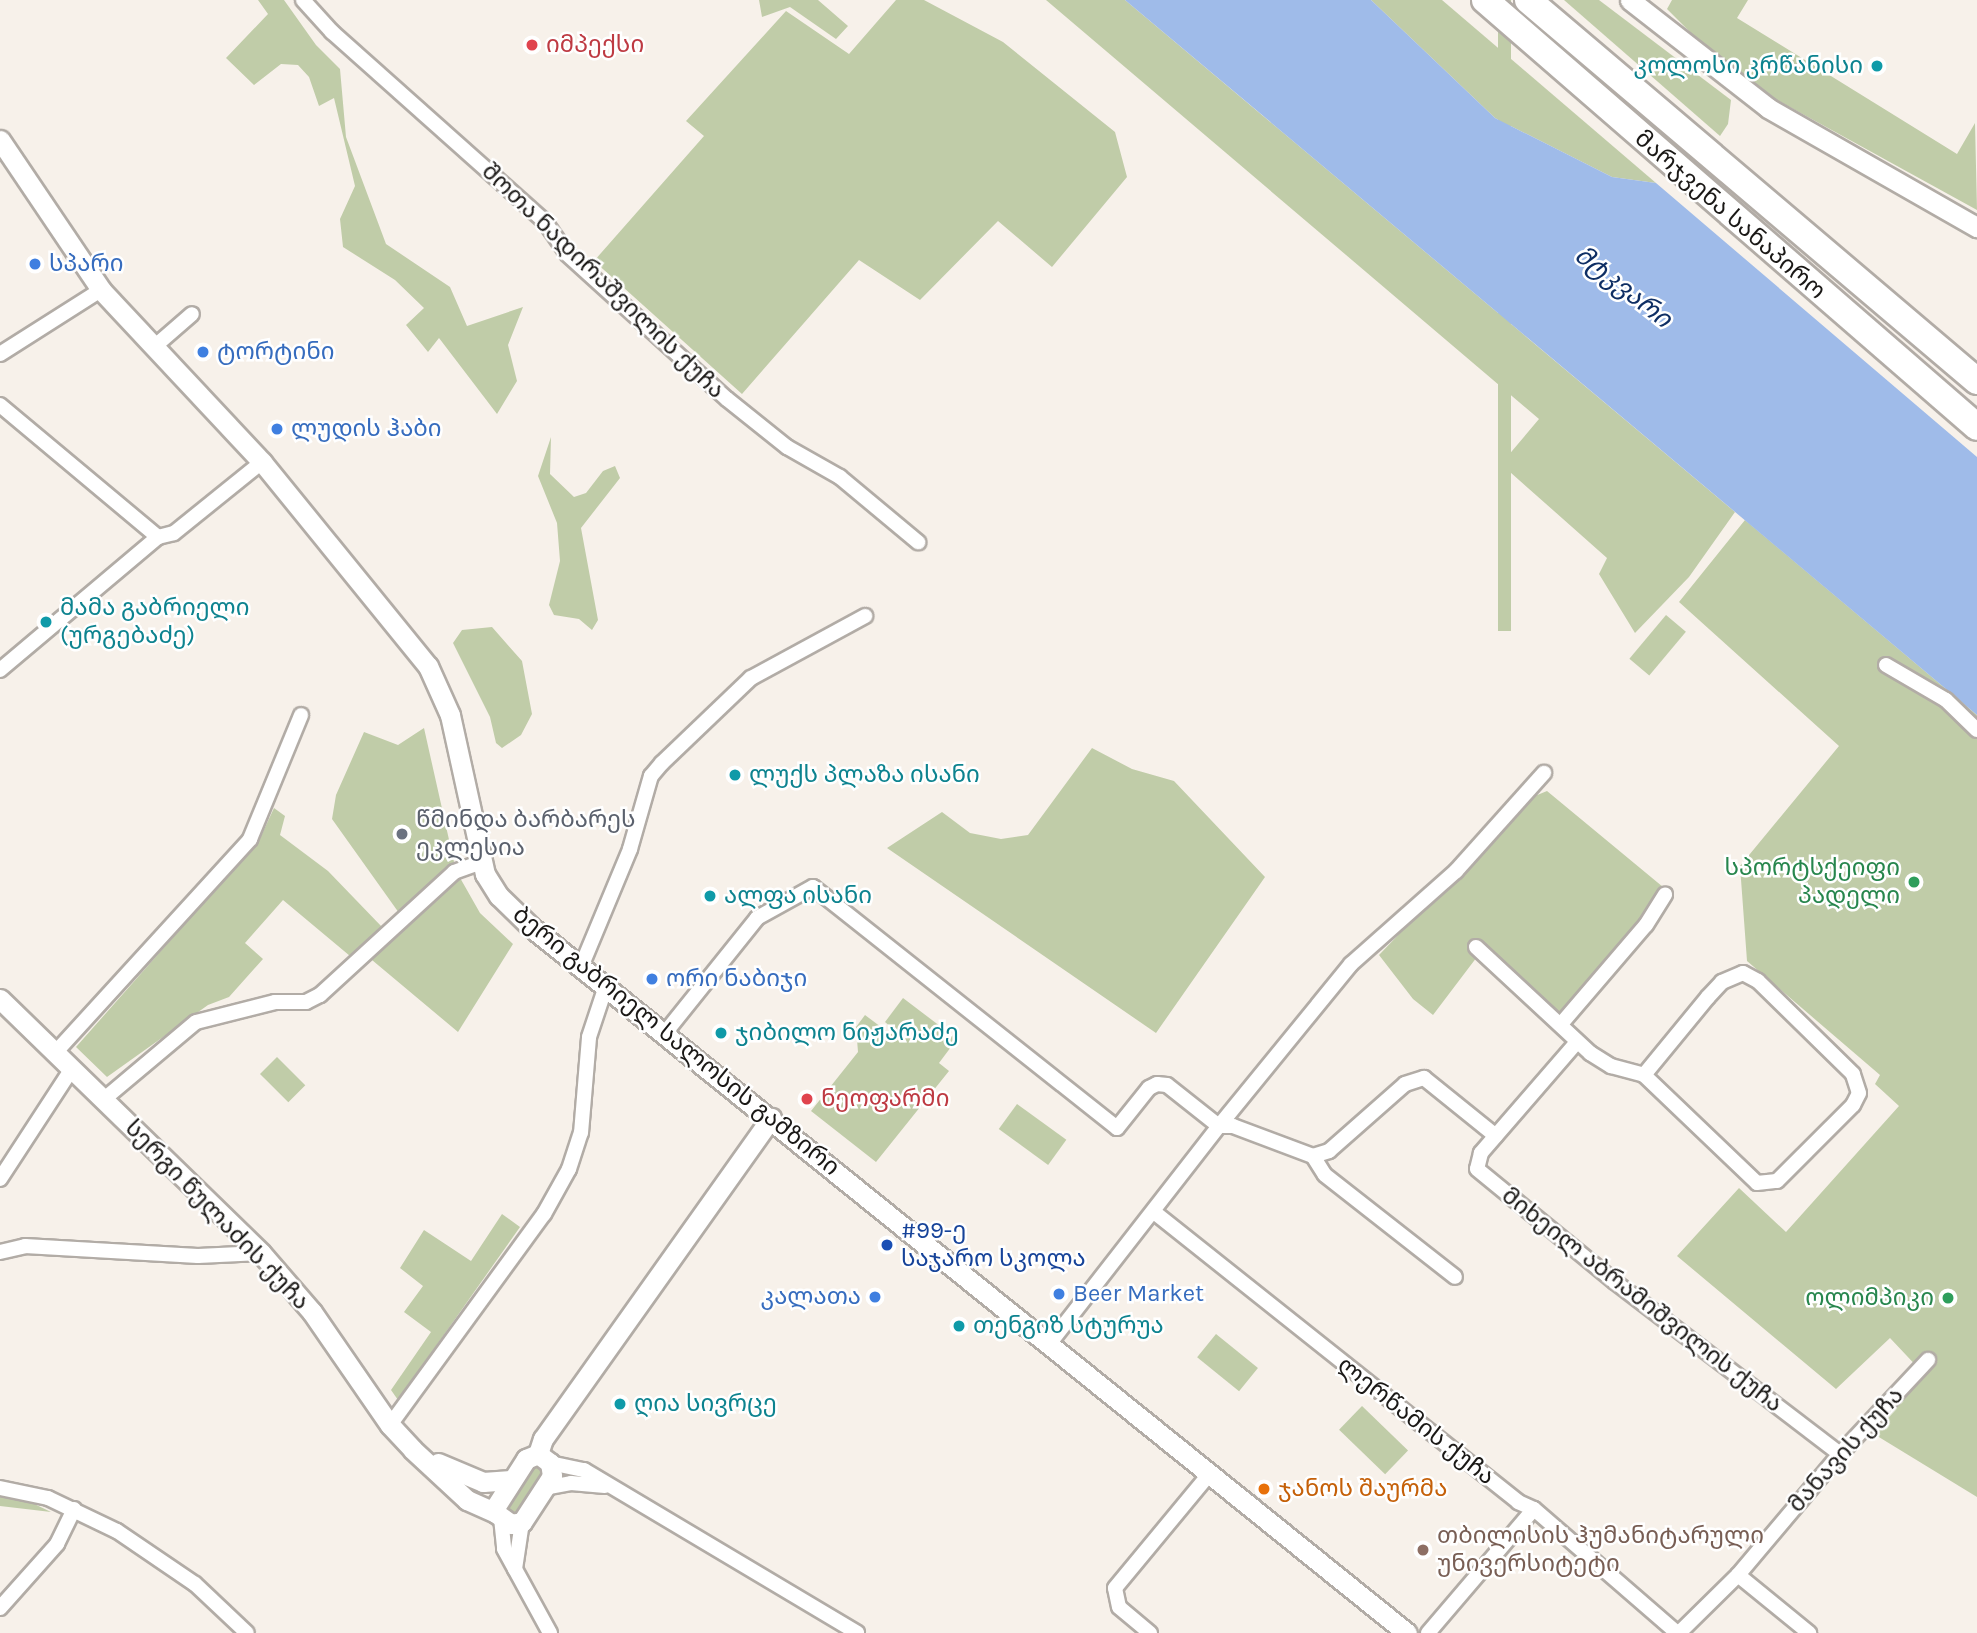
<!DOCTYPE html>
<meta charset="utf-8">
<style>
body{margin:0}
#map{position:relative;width:1977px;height:1633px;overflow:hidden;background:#f7f1ea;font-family:Karla,"Noto Sans Georgian",sans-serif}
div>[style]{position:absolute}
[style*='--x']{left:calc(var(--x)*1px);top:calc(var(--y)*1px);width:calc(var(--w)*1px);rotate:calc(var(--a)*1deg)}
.green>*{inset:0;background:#c0cca8;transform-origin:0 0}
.water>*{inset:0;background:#9fbbe9}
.roads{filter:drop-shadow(2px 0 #b2aca6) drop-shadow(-2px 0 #b2aca6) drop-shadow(0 2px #b2aca6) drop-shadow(0 -2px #b2aca6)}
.street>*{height:14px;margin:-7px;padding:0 7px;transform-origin:7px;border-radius:7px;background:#fff}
.secondary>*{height:19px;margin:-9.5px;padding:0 9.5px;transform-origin:9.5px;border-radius:9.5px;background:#fff}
.highway>*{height:26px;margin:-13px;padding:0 13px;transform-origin:13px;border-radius:13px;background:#fff}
.dots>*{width:19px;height:19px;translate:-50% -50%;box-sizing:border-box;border:4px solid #fff;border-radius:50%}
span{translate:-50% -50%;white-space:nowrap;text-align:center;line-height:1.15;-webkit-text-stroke:5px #fff;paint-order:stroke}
.health-label{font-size:24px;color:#be3a42}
.left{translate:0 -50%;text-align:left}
.culture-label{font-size:24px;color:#0d838f}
.right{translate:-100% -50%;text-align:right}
.street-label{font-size:24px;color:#1a1816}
.shop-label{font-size:24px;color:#366cbe}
.worship-label{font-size:24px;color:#5b616d}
.leisure-label{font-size:24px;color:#27864d}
.transit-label{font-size:24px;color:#164399}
.food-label{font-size:24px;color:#c56008}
.education-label{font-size:24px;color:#785e54}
.water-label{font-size:26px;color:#0e2e64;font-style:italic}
</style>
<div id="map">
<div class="green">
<i style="clip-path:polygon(258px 0,284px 0,316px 45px,340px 69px,346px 137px,386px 244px,450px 287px,467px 326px,523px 307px,508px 345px,517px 381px,497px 414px,439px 338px,428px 352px,406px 325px,424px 308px,395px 280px,343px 247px,340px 219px,355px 186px,334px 98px,319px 106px,309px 77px,298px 65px,281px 64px,254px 85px,226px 58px,268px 14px)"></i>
<i style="clip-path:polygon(759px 0,818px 0,848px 26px,836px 39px,790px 7px,762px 17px)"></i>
<i style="clip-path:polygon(896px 0,924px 0,1003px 42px,1115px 132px,1127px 177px,1052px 267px,998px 221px,920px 300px,859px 260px,742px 394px,594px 261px,704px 136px,686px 121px,786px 11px,849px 54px)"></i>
<i style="clip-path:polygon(1046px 0,1125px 0,1735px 512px,1689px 577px,1635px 633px,1599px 574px,1607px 558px,1501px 464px,1539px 419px)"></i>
<i style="clip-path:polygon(1371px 0,1442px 0,1656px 183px,1612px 177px,1495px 118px)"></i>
<i style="left:1498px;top:0;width:13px;height:631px"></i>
<i style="clip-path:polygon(1564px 0,1599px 0,1731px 100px,1728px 124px,1720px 136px)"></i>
<i style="clip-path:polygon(1672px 0,1748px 0,1737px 18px,1957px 154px,1975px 123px,1977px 210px,1768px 95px,1711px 53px,1667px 9px)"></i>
<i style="clip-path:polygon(551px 437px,550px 474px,574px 497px,586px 493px,603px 471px,615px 466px,620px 478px,581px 528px,598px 620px,592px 630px,579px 619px,554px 615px,549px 605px,560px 561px,557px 523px,538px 476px)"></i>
<i style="clip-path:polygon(1745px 520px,1977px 715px,1977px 1497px,1869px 1431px,1923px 1373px,1890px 1338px,1836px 1389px,1677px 1256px,1739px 1188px,1786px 1232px,1899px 1106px,1875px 1084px,1880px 1075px,1747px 961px,1740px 866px,1839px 746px,1679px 602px)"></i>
<i style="left:1666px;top:615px;width:26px;height:57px;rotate:40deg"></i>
<i style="clip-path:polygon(492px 627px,522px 661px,532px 714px,521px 735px,502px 748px,496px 743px,490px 717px,453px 643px,462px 630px)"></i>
<i style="clip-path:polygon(424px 728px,454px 862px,399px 913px,332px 819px,336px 795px,364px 732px,398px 745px)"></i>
<i style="clip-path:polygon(1092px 748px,1132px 769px,1174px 781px,1265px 877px,1156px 1033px,887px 848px,942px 812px,970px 833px,1001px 839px,1028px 835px)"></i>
<i style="clip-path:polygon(1547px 791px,1663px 887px,1627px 939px,1558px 1017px,1483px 949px,1433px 1015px,1413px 999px,1379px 955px,1530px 798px)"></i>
<i style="clip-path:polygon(274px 808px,285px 816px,280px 835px,328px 871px,382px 927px,350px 956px,283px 900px,245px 943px,263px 959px,229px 997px,208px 1005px,107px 1077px,76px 1047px,230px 873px,261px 836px)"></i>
<i style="clip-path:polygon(459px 876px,480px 913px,513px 944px,458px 1032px,372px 960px)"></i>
<i style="clip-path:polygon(903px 998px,957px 1039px,939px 1063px,949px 1071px,876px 1162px,811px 1111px,858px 1052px,856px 1027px,865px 1015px,889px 1033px,893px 1029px,885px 1022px)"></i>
<i style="left:277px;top:1057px;width:40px;height:24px;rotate:45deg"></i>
<i style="left:1017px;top:1104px;width:61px;height:31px;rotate:36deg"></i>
<i style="clip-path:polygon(502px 1214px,520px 1227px,398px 1400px,391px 1390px,431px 1332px,404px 1312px,423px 1286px,400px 1268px,424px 1230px,471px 1261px)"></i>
<i style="left:1216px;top:1334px;width:54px;height:30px;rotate:39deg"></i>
<i style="left:1362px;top:1406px;width:64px;height:33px;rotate:44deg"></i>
<i style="clip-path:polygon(536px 1466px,545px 1473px,516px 1515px,509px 1512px,506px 1507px)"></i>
<i style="clip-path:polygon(0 1496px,26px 1500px,51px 1512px,0 1506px)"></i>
</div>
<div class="water">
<i style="clip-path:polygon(1125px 0,1371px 0,1495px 118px,1612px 177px,1656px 183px,1977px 457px,1977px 715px)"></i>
</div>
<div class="roads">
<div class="street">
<i style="--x:303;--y:0;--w:43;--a:47.8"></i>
<i style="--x:332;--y:32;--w:285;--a:41.7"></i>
<i style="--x:545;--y:222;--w:39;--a:55"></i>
<i style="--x:567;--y:254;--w:216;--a:42.2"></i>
<i style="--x:727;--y:399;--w:77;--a:38.7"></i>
<i style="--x:787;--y:447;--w:61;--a:29.5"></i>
<i style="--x:840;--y:477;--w:102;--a:39.8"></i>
<i style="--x:154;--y:347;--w:50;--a:-41"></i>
<i style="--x:0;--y:354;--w:120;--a:-32.4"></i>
<i style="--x:0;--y:405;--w:206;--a:39.9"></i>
<i style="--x:1886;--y:665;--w:69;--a:30.3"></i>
<i style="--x:1946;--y:700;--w:43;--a:44.1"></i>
<i style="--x:0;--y:670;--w:207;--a:-40.1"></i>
<i style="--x:158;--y:537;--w:16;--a:-14"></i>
<i style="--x:174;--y:533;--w:113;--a:-38.9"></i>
<i style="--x:1476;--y:947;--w:156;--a:42.9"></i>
<i style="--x:1590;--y:1053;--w:25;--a:32"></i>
<i style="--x:1611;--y:1066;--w:34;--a:15"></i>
<i style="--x:1644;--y:1075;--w:156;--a:43.7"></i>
<i style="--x:1757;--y:1183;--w:20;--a:-6"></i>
<i style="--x:1777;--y:1181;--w:107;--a:-45"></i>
<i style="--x:1853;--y:1105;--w:13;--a:-63"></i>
<i style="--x:1859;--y:1093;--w:20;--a:-108"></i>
<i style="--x:1853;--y:1074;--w:133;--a:-135.6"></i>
<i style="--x:1758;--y:981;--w:17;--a:-152"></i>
<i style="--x:1743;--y:973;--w:23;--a:157"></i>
<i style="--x:1722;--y:982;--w:21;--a:133"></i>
<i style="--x:1708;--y:997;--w:101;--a:129.4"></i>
<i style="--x:581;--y:967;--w:128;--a:-67.4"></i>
<i style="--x:630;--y:849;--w:76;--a:-74"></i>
<i style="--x:651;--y:776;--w:17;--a:-50"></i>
<i style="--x:662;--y:763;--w:123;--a:-43.7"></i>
<i style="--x:751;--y:678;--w:130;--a:-28.5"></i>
<i style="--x:1561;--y:1024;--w:130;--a:-49.4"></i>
<i style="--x:1646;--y:925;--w:36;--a:-58"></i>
<i style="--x:665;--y:1033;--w:147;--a:-51.3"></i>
<i style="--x:757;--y:918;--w:64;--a:-29"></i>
<i style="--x:813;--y:887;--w:388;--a:38.4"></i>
<i style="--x:1117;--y:1128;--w:51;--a:-51.3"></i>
<i style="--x:1149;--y:1088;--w:9;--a:-27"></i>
<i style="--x:1157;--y:1084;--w:10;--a:6"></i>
<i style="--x:1167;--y:1085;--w:66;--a:38.3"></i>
<i style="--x:1219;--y:1126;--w:209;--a:-50.8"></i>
<i style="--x:1351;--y:964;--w:140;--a:-41.5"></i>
<i style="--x:1456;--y:871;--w:132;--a:-48.1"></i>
<i style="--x:1577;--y:1042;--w:147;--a:130.9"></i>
<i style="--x:1481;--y:1153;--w:16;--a:104"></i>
<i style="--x:1477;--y:1169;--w:178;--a:39.3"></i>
<i style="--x:1615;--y:1282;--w:283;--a:37.4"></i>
<i style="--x:54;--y:1054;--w:291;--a:-47.6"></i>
<i style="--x:250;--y:839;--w:134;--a:-67.6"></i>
<i style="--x:103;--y:1100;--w:121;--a:-40"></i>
<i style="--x:196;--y:1022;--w:81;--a:-14.2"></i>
<i style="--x:275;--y:1002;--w:31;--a:0"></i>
<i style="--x:306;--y:1002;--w:16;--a:-27"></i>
<i style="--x:320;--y:995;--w:182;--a:-42.5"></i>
<i style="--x:454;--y:872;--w:29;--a:-20"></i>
<i style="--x:1313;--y:1156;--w:22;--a:58"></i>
<i style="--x:1325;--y:1175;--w:165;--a:38.1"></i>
<i style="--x:0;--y:1179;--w:130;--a:-56.9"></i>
<i style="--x:1154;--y:1212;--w:465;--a:38.5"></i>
<i style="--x:1518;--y:1502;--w:17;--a:24"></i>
<i style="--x:1534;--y:1509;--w:189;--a:40.9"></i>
<i style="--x:0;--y:1252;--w:26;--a:-13"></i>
<i style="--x:25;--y:1246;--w:173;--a:3.3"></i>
<i style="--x:198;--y:1256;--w:63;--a:-2.7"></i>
<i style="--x:1050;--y:1343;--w:275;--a:-52.1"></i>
<i style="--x:1219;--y:1126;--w:14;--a:0"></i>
<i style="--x:1233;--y:1126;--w:85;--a:20.6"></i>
<i style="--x:1313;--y:1156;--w:17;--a:-17"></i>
<i style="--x:1329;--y:1151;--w:101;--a:-41.4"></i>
<i style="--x:1405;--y:1084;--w:20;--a:-18"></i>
<i style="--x:1424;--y:1078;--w:92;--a:38.9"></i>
<i style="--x:390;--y:1425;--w:261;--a:-53.9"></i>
<i style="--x:544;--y:1214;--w:51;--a:-60.9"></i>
<i style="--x:569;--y:1169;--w:38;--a:-72"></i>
<i style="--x:581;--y:1133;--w:96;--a:-85.2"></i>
<i style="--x:589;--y:1037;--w:54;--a:-71.6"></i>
<i style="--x:550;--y:1463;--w:35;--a:12"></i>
<i style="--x:584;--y:1470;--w:318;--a:30.8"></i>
<i style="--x:0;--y:1488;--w:49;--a:11.8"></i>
<i style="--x:48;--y:1498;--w:76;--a:25.6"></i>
<i style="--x:117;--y:1531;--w:94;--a:34.2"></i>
<i style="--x:195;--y:1584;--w:71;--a:43.3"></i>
<i style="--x:545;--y:1488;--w:26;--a:-11"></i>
<i style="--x:571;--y:1483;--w:34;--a:5"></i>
<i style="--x:501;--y:1518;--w:31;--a:84"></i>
<i style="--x:504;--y:1549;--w:96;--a:61.3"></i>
<i style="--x:515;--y:1569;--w:48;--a:-81.5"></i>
<i style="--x:1738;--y:1575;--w:92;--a:39.2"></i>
<i style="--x:0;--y:1608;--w:86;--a:-48.3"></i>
<i style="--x:57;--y:1544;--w:39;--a:-64"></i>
<i style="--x:1150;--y:1633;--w:40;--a:-140"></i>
<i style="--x:1119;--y:1607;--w:19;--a:-102"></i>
<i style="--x:1115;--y:1588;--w:149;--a:-50.4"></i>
<i style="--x:1428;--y:1633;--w:163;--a:-49.5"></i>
<i style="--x:1679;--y:1633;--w:83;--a:-44.5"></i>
<i style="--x:1738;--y:1575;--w:158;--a:-49.9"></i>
<i style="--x:1840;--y:1454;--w:129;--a:-46.9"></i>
</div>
<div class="secondary">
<i style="--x:1630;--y:0;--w:175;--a:38"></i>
<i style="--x:1768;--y:108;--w:241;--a:29.7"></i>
<i style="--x:0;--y:140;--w:181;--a:56"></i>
<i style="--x:101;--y:290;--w:236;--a:46.9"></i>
<i style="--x:262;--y:462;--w:263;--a:50.9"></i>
<i style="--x:428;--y:666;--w:54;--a:65.8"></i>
<i style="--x:450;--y:715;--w:163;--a:77.6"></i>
<i style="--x:485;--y:874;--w:26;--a:58"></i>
<i style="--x:499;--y:896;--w:45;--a:44.1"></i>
<i style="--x:531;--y:927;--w:1125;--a:38.87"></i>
<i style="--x:0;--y:999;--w:364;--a:44.2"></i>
<i style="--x:261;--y:1253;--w:78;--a:49.2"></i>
<i style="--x:312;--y:1312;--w:137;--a:55.4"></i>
<i style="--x:390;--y:1425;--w:33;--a:47"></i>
<i style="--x:412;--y:1449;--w:75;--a:42.8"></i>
<i style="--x:467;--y:1500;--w:32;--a:24"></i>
<i style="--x:538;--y:1454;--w:16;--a:-72"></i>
<i style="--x:543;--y:1439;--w:394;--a:-54.6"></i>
<i style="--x:538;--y:1454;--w:15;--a:37"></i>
<i style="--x:550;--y:1463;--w:13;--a:81"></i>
<i style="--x:552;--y:1476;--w:55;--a:123.1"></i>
<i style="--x:522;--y:1522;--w:11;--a:170"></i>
<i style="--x:511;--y:1524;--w:19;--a:-144"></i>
<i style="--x:496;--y:1513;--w:7;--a:-90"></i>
<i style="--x:496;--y:1506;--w:56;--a:-57.4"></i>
<i style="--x:526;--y:1459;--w:13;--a:-23"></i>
<i style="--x:438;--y:1463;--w:49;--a:22.9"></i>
<i style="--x:483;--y:1482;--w:28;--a:-4"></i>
</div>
<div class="highway">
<i style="--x:1485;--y:0;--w:651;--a:40.95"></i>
<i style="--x:1528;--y:0;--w:589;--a:40.32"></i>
</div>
</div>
<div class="dots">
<i style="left:532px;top:45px;background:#e0444e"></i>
<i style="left:1877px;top:66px;background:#0f9aa8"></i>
<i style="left:35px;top:264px;background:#3f7fe0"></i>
<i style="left:203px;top:352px;background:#3f7fe0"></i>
<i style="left:277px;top:429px;background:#3f7fe0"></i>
<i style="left:46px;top:622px;background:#0f9aa8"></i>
<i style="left:735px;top:775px;background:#0f9aa8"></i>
<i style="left:402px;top:834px;background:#6b7280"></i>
<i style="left:1914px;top:882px;background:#2e9e5b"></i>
<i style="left:710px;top:896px;background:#0f9aa8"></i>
<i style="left:652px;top:979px;background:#3f7fe0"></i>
<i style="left:721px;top:1033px;background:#0f9aa8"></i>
<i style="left:807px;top:1099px;background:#e0444e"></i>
<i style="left:887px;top:1245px;background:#1a4fb4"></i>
<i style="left:1059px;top:1294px;background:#3f7fe0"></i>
<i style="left:875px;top:1297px;background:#3f7fe0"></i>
<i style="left:1948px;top:1298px;background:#2e9e5b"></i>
<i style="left:959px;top:1326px;background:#0f9aa8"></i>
<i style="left:620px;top:1404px;background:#0f9aa8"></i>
<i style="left:1264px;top:1489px;background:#e8710a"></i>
<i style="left:1423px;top:1550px;background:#8d6e63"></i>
</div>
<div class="health-label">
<span class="left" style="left:546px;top:45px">იმპექსი</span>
<span class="left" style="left:821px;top:1099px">ნეოფარმი</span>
</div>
<div class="culture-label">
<span class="right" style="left:1863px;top:66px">კოლოსი კრწანისი</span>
<span class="left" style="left:60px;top:622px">მამა გაბრიელი<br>(ურგებაძე)</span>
<span class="left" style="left:749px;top:775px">ლუქს პლაზა ისანი</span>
<span class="left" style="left:724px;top:896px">ალფა ისანი</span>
<span class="left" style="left:735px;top:1033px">ჯიბილო ნიჟარაძე</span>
<span class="left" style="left:973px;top:1326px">თენგიზ სტურუა</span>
<span class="left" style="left:634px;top:1404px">ღია სივრცე</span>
</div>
<div class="street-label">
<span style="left:1730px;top:215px;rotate:41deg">მარჯვენა სანაპირო</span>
<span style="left:603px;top:281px;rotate:44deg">შოთა ნადირაშვილის ქუჩა</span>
<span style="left:676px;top:1041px;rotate:39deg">ბერი გაბრიელ სალოსის გამზირი</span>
<span style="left:217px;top:1215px;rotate:46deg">სერგი წულაძის ქუჩა</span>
<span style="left:1642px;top:1300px;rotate:38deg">მიხეილ აბრამიშვილის ქუჩა</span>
<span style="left:1416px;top:1421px;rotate:38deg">ლერწამის ქუჩა</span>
<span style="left:1846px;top:1450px;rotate:-48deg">მანავის ქუჩა</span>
</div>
<div class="shop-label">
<span class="left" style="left:49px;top:264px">სპარი</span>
<span class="left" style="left:217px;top:352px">ტორტინი</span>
<span class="left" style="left:291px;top:429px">ლუდის ჰაბი</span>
<span class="left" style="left:666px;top:979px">ორი ნაბიჯი</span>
<span class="left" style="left:1073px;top:1294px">Beer Market</span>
<span class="right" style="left:861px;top:1297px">კალათა</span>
</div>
<div class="worship-label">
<span class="left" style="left:416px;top:834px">წმინდა ბარბარეს<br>ეკლესია</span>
</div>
<div class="leisure-label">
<span class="right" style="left:1900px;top:882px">სპორტსქეიფი<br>პადელი</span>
<span class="right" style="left:1934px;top:1298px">ოლიმპიკი</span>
</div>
<div class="transit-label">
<span class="left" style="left:901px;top:1245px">#99-ე<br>საჯარო სკოლა</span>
</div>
<div class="food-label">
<span class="left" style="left:1278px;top:1489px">ჯანოს შაურმა</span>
</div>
<div class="education-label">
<span class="left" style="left:1437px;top:1550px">თბილისის ჰუმანიტარული<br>უნივერსიტეტი</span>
</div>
<div class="water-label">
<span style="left:1623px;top:287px;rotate:38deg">მტკვარი</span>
</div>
</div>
